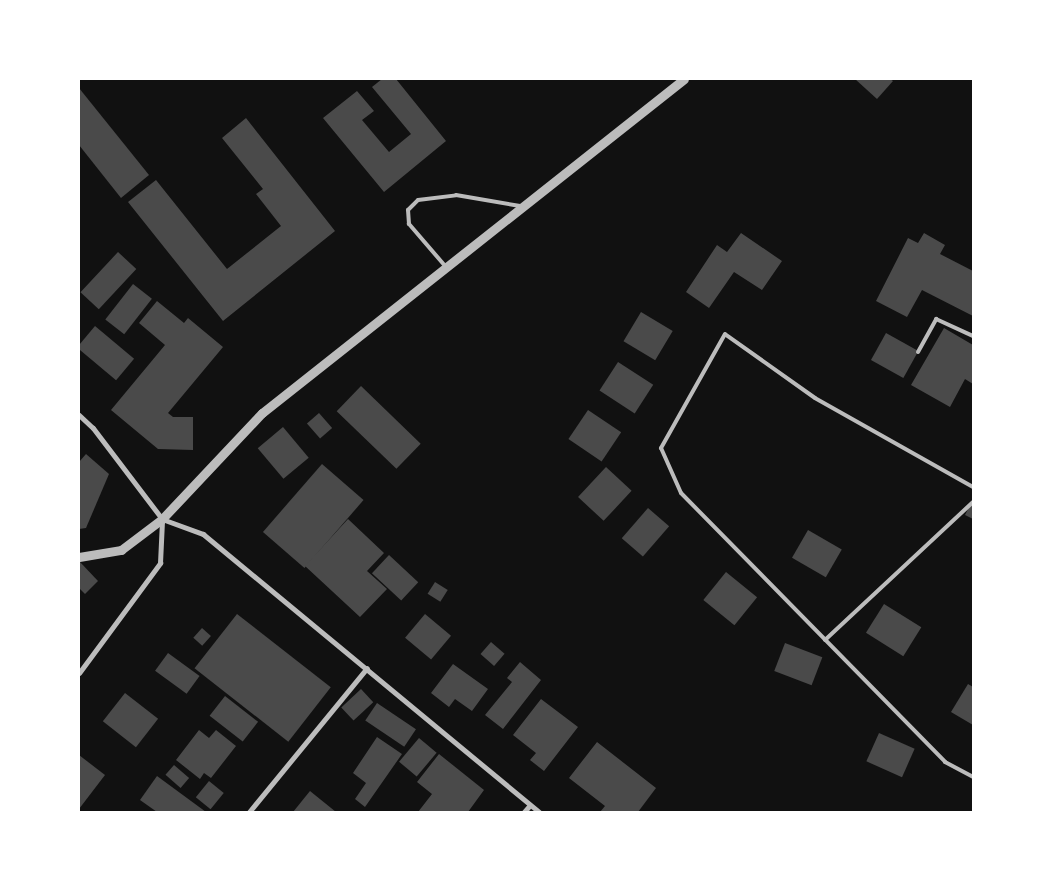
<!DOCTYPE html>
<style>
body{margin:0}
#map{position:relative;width:1052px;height:891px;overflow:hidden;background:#111;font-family:Overpass,sans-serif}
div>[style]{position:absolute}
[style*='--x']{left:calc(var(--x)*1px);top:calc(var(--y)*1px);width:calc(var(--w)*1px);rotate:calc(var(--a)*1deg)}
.building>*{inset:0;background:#4a4a4a;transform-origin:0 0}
.service>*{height:4px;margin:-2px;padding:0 2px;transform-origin:2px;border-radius:2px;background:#bcbcbc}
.minor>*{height:5px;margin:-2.5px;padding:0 2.5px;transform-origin:2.5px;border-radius:2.5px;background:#bcbcbc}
.tertiary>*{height:9px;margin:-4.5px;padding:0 4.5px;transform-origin:4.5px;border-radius:4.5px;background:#bcbcbc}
span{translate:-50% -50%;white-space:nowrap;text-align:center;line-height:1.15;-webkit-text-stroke:4.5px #fff;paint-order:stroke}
.frame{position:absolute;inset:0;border:80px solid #fff;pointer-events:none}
</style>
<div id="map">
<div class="building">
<i style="clip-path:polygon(382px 79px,396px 79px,446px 141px,384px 192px,323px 118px,357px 91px,374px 111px,362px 120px,389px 152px,411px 134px,372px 87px)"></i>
<i style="clip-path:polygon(855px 79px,890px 79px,893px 81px,877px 99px)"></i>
<i style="clip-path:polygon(79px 88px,149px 175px,121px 198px,79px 145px)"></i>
<i style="clip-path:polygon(246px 118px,335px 231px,223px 321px,128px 202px,156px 180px,227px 269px,281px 226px,256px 194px,263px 189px,222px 138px)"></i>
<i style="clip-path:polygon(741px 233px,782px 261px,762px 290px,734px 272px,709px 308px,686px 292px,717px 245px,727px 252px)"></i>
<i style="clip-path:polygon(924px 233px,945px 245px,940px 254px,973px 271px,973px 316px,922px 290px,907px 317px,876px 301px,908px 238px,918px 243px)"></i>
<i style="left:118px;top:252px;width:25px;height:55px;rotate:43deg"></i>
<i style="left:133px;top:284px;width:24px;height:45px;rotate:38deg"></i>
<i style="clip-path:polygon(157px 301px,184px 323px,188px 318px,223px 347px,168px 413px,173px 417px,193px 417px,193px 450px,158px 449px,111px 410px,165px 345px,139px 323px)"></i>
<i style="left:641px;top:312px;width:37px;height:34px;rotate:31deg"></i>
<i style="left:95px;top:326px;width:51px;height:28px;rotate:40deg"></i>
<i style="clip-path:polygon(944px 328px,973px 345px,973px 384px,965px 379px,950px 407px,911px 385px)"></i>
<i style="left:886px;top:333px;width:37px;height:31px;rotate:29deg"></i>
<i style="left:618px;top:362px;width:42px;height:34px;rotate:33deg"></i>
<i style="left:361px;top:386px;width:83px;height:35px;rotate:44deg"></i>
<i style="left:588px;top:410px;width:40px;height:35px;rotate:34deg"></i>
<i style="left:319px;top:413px;width:20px;height:16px;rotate:49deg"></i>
<i style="left:283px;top:427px;width:40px;height:33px;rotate:50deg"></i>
<i style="clip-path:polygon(86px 454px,109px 474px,86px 528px,79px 529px,79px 462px)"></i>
<i style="left:322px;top:464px;width:55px;height:90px;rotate:41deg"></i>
<i style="left:606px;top:467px;width:35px;height:41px;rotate:43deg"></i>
<i style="clip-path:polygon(973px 499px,973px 519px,965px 515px)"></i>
<i style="left:648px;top:508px;width:28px;height:40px;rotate:41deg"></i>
<i style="clip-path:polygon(348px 519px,384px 553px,367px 571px,387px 589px,360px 617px,305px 566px)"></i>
<i style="left:808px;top:530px;width:39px;height:32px;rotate:30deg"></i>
<i style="left:389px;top:555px;width:40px;height:25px;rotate:43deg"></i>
<i style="clip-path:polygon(80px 562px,98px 581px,85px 594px,79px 588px)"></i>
<i style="left:726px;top:572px;width:40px;height:36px;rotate:39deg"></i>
<i style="left:435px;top:582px;width:15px;height:14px;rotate:32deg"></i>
<i style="left:884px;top:604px;width:44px;height:34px;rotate:32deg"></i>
<i style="left:237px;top:614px;width:119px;height:69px;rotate:38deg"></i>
<i style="left:425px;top:614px;width:34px;height:31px;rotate:40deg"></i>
<i style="left:202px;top:628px;width:12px;height:13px;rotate:42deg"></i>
<i style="left:491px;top:642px;width:18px;height:16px;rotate:41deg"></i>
<i style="left:785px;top:643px;width:40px;height:30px;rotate:21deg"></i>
<i style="left:168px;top:653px;width:39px;height:22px;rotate:36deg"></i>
<i style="clip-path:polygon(520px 662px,541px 680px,503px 729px,485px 715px,512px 682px,507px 678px)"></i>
<i style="clip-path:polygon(453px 664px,488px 689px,472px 711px,455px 699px,449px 707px,431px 693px)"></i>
<i style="clip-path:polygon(968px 684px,973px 687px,973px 725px,951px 712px)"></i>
<i style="left:361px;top:689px;width:18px;height:27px;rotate:47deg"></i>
<i style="left:125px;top:693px;width:42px;height:36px;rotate:38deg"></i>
<i style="left:225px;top:696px;width:42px;height:25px;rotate:38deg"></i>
<i style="clip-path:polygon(541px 699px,578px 727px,544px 771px,530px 760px,536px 753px,513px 735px)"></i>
<i style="left:377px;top:703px;width:47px;height:21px;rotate:34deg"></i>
<i style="clip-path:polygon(199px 730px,209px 738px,216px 730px,236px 746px,211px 778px,204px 773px,200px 779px,176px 760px)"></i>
<i style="left:879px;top:733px;width:39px;height:31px;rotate:24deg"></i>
<i style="clip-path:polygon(377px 737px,402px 754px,365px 807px,355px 799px,366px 783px,353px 773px)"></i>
<i style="left:419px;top:738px;width:23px;height:31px;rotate:40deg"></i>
<i style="clip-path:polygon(597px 742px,656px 788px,638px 812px,600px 812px,605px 806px,569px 778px)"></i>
<i style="clip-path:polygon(439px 754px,484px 790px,468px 812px,418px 812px,432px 794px,417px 782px)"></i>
<i style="clip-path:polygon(79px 755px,105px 775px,79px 809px)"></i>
<i style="left:174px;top:765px;width:20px;height:13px;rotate:41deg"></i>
<i style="clip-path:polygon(157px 776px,206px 812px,157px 812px,140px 800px)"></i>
<i style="left:209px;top:781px;width:19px;height:21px;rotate:39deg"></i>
<i style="clip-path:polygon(310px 791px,336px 812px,293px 812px)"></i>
</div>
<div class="service">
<i style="--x:446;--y:267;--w:57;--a:-130.7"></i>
<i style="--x:409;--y:224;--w:14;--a:-94"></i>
<i style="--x:408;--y:210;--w:14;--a:-45"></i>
<i style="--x:418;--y:200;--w:38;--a:-7"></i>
<i style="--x:456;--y:195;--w:65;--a:9.8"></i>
<i style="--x:918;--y:352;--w:38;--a:-61"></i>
<i style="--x:936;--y:319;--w:41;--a:24.7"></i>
<i style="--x:973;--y:487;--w:181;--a:-150.6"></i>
<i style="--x:815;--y:398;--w:110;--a:-144.6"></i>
<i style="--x:725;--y:334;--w:131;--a:119.3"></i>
<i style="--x:661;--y:448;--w:49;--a:66"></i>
<i style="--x:681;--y:493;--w:377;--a:45.5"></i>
<i style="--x:945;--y:762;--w:32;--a:28"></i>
<i style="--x:825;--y:640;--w:202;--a:-43"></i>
</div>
<div class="minor">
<i style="--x:79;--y:415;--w:19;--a:43"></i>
<i style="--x:93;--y:428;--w:114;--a:52.8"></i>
<i style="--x:162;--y:519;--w:44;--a:20.1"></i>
<i style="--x:203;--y:534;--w:436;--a:39.6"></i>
<i style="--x:79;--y:673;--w:137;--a:-53.6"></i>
<i style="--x:160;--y:563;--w:43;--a:-87.3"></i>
<i style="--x:249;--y:812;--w:186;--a:-50.7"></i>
<i style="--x:524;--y:812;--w:9;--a:-49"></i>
</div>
<div class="tertiary">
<i style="--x:79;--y:557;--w:43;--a:-9.5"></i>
<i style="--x:121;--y:550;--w:51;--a:-37.1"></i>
<i style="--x:162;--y:519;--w:146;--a:-46.7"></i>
<i style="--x:262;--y:413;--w:538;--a:-38.36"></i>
</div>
<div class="frame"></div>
</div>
